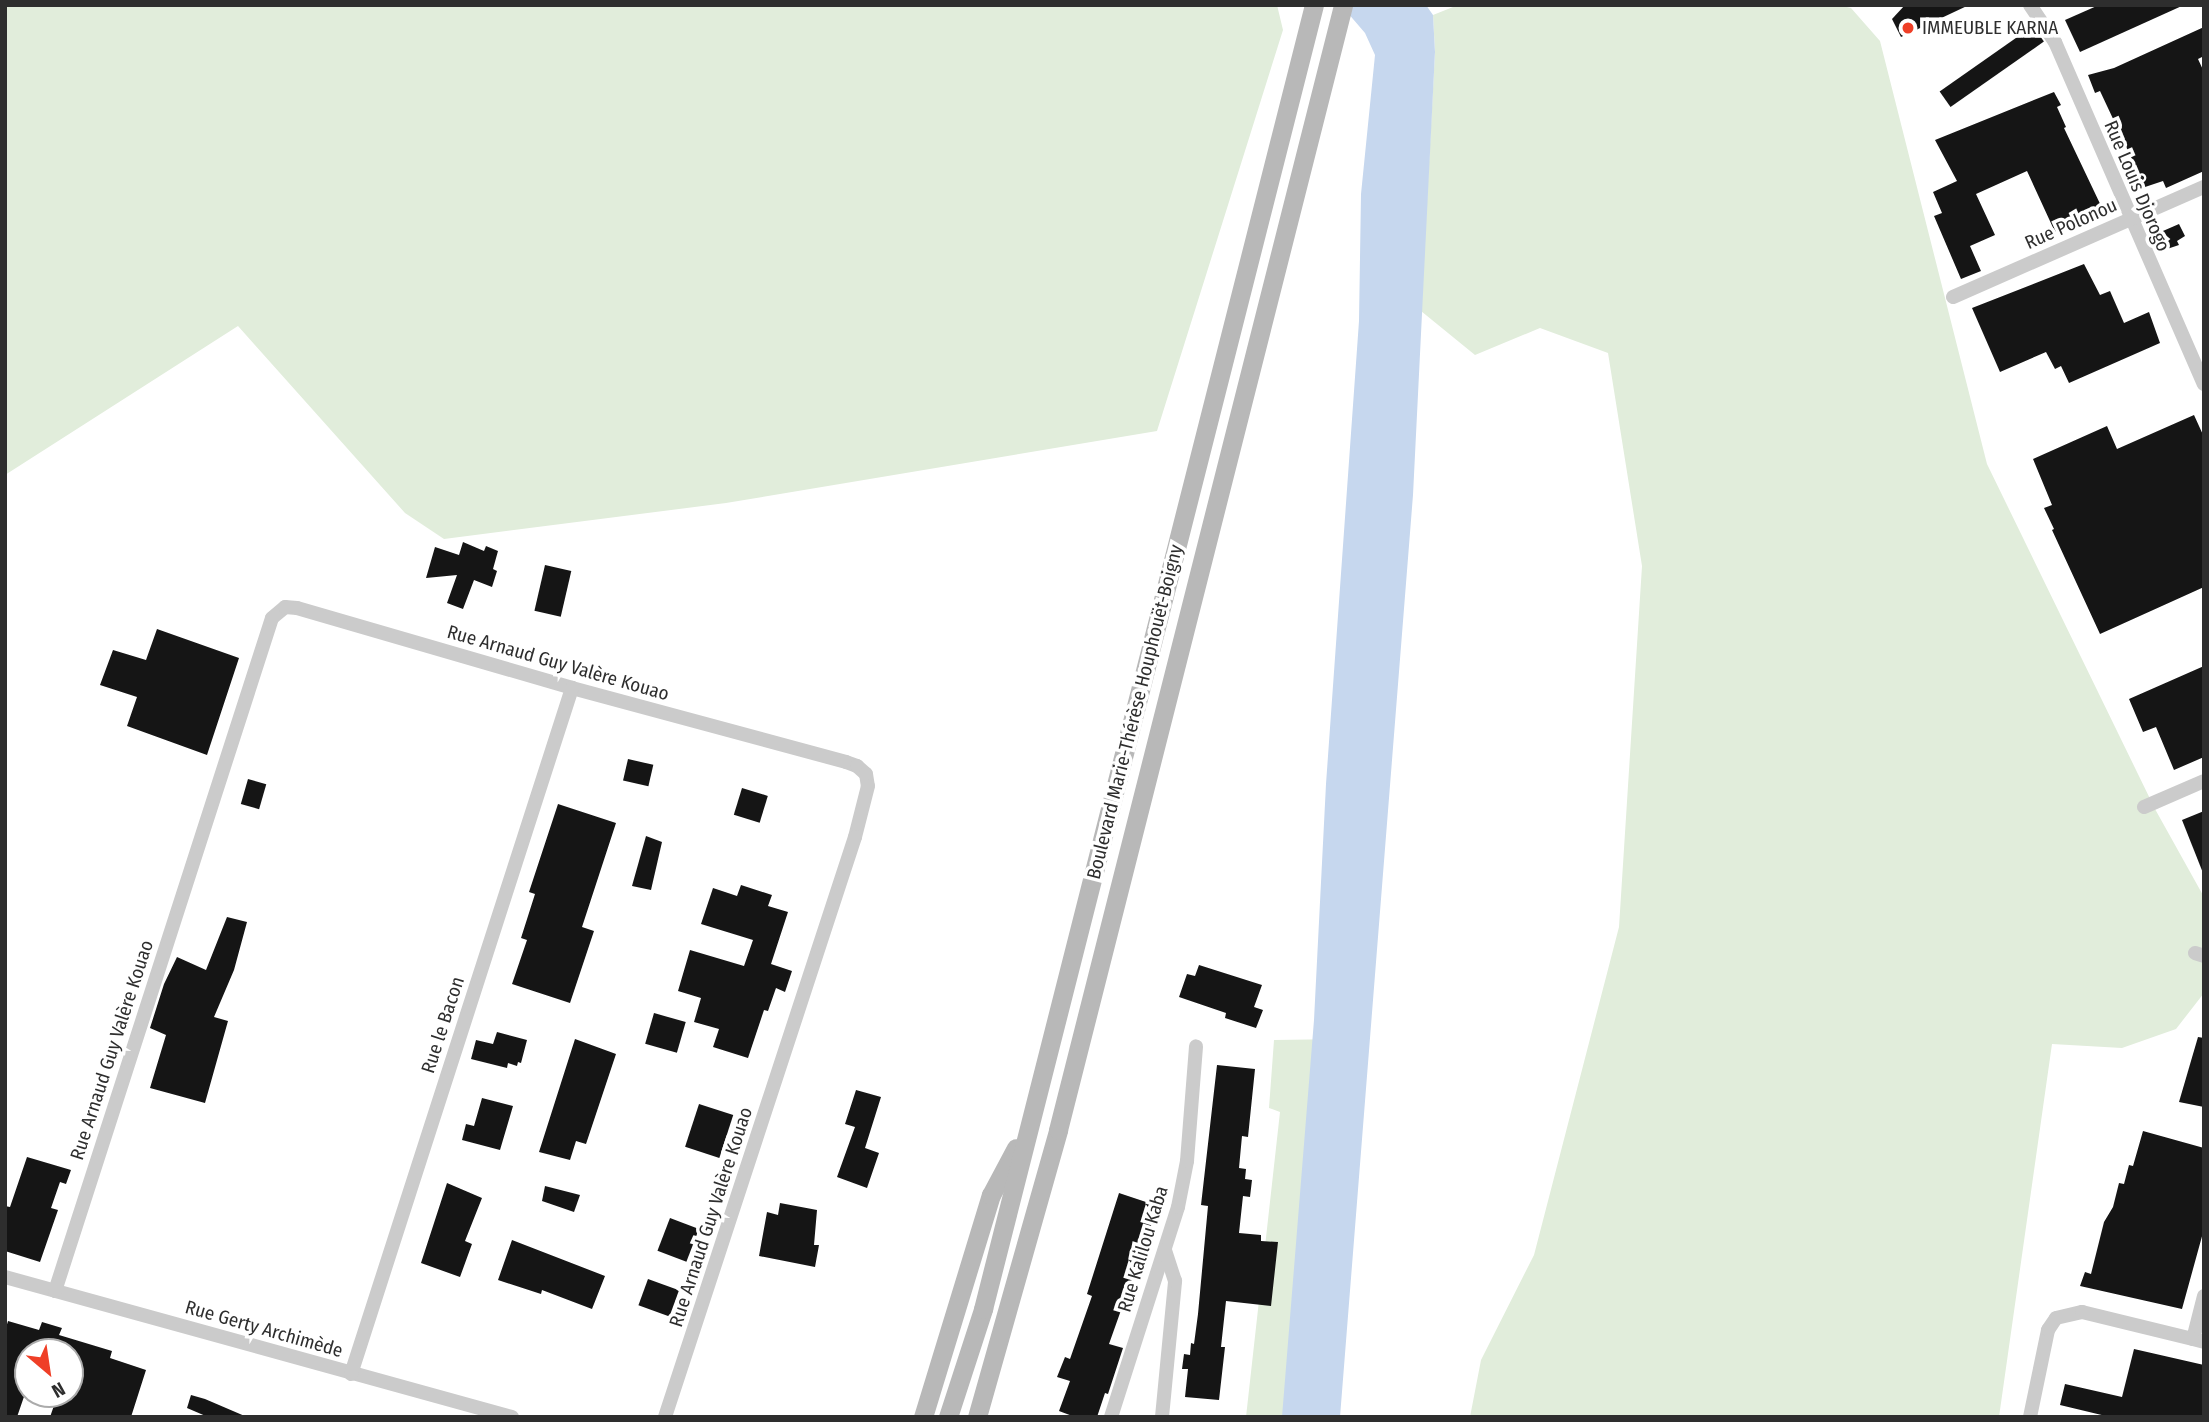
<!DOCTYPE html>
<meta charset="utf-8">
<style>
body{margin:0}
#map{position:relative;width:2209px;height:1422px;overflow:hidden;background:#fff;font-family:"Fira Sans Condensed",sans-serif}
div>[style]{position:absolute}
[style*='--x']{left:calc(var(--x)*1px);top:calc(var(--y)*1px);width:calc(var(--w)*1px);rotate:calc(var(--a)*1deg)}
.green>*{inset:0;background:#e1eddb}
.water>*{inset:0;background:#c6d7ee}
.building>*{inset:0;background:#151515;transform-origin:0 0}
.minor>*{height:14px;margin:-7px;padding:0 7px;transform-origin:7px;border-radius:7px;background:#cbcbcb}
.secondary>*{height:19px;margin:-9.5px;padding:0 9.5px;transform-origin:9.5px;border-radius:9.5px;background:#b8b8b8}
.dots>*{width:19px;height:19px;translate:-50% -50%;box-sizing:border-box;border:4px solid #fff;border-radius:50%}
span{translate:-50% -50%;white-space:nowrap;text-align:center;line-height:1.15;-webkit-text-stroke:7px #fff;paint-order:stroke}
.poi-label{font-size:19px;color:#2e2e2e}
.left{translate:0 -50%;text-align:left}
.street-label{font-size:19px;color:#2e2e2e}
.frame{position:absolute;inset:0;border:7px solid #2e2e2e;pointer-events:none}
.north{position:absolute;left:14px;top:1338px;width:70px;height:70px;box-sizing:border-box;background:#fff;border:2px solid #ababab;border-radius:50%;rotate:151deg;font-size:19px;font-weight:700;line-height:28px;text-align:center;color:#2e2e2e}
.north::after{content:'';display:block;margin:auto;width:24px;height:32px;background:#ef3f27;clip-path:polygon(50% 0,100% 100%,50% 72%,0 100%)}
</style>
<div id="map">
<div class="green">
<i style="clip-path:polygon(5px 5px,1277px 5px,1283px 30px,1157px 431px,726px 503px,444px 539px,405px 513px,238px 326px,5px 475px)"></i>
<i style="clip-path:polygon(1458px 5px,1838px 5px,1851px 8px,1880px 41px,1987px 464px,2155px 809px,2204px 897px,2204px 993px,2176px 1029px,2122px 1048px,2052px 1044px,1999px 1417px,1470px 1417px,1481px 1360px,1534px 1255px,1619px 927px,1642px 566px,1608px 353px,1540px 328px,1475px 355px,1421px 311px,1435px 52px,1433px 15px)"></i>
<i style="clip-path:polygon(1343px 1039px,1309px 1417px,1246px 1417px,1280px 1112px,1269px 1108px,1274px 1040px)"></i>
</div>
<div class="water">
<i style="clip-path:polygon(1341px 5px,1426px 5px,1433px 15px,1435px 52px,1413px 495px,1340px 1417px,1282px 1417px,1314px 1020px,1326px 784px,1359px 321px,1361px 194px,1375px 55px,1365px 33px)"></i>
</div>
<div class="building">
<i style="clip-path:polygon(1905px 5px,1969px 5px,1901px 37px,1892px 19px)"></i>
<i style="clip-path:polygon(2099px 5px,2184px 5px,2080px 52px,2065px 20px)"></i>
<i style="left:2033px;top:26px;width:19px;height:114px;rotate:55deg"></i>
<i style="clip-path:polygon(2204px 27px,2204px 56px,2198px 59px,2204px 72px,2204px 171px,2166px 188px,2163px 181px,2145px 187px,2100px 91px,2095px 93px,2088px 75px,2114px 68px)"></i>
<i style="clip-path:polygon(2054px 92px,2061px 105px,2057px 107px,2066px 127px,2064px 128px,2103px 210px,2055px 232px,2027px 171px,1976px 194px,1995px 235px,1970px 246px,1981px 271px,1961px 279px,1934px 216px,1942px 213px,1933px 192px,1957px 181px,1935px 140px)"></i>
<i style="clip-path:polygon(2179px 224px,2185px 236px,2177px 241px,2179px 245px,2164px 250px,2156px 234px)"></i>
<i style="clip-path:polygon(2084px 264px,2100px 295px,2110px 291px,2124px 323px,2149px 312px,2160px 343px,2069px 383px,2061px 366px,2055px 369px,2046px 352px,2000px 372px,1972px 308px)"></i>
<i style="clip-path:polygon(2194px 415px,2204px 437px,2204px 587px,2100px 634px,2052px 530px,2054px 529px,2044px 508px,2052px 505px,2033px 459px,2107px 426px,2117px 449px)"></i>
<i style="clip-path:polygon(463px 542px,484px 551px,486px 546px,498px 551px,493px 569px,497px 571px,492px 587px,474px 580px,463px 609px,447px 603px,457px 575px,426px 578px,435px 547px,459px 555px)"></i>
<i style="left:545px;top:565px;width:27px;height:47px;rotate:13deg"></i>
<i style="clip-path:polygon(157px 629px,239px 658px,207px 755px,127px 726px,137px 697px,100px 685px,113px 650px,146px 660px)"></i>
<i style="clip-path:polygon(2204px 666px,2204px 757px,2174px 770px,2156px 727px,2143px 732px,2129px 699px)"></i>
<i style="left:628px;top:759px;width:26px;height:22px;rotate:13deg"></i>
<i style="left:248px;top:779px;width:19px;height:26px;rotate:16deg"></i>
<i style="left:742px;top:788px;width:27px;height:28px;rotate:17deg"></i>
<i style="clip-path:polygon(558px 804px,616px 823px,582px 927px,594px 931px,570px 1003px,512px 984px,527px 940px,521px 938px,535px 894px,529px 892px)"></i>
<i style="clip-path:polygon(2204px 811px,2204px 873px,2203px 873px,2182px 820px)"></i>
<i style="clip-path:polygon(646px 836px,662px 842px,651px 890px,632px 886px)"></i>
<i style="clip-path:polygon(741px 885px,772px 895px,768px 906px,788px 912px,771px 964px,792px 971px,785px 992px,776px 988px,768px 1011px,764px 1010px,748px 1058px,713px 1047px,719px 1029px,694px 1022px,701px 998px,678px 991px,690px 950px,744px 966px,753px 940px,701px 924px,713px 888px,737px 896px)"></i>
<i style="clip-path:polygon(227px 917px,247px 922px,234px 970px,214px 1017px,228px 1021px,205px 1103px,150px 1088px,166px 1035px,150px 1028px,164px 984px,177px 957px,206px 970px)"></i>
<i style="clip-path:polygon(1199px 965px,1262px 985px,1254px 1007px,1263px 1010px,1256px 1028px,1225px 1018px,1226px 1013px,1179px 997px,1187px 974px,1195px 976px)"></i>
<i style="left:654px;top:1013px;width:33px;height:32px;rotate:16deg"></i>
<i style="clip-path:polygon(497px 1032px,527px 1040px,521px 1063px,518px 1062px,517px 1066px,508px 1063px,507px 1068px,471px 1059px,476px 1040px,493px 1044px)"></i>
<i style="clip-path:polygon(2198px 1037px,2204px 1038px,2204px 1107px,2179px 1102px)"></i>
<i style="clip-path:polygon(575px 1039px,616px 1054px,586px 1144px,576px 1141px,570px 1160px,539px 1152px)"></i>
<i style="clip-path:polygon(1217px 1065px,1255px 1069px,1248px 1137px,1242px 1136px,1239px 1168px,1246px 1169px,1245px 1179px,1252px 1180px,1250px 1197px,1243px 1196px,1239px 1233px,1261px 1235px,1261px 1241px,1278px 1242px,1271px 1306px,1226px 1301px,1221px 1347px,1225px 1347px,1219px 1400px,1185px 1397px,1188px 1369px,1182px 1369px,1184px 1354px,1190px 1355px,1191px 1343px,1194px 1344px,1198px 1314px,1208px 1206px,1201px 1205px)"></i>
<i style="clip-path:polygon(856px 1090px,881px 1097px,865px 1148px,879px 1153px,867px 1188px,837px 1177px,855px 1127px,845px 1124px)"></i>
<i style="clip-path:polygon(482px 1098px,513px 1106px,500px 1150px,462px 1140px,466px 1124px,474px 1126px)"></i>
<i style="left:699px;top:1104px;width:36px;height:45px;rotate:18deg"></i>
<i style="clip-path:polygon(2143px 1131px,2204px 1148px,2204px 1229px,2182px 1309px,2080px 1286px,2085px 1272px,2091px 1274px,2104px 1222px,2113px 1207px,2119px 1183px,2124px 1184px,2129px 1165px,2133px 1166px)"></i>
<i style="clip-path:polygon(27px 1157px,71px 1170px,66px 1184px,60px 1182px,51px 1208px,58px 1210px,40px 1262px,5px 1251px,5px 1206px,10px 1207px)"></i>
<i style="clip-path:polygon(447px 1183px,482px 1198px,465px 1241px,472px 1244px,460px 1277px,421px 1263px)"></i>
<i style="clip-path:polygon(545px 1186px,580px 1195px,574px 1212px,542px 1201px)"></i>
<i style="clip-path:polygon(1119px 1193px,1158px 1206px,1109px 1344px,1123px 1348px,1108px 1394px,1105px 1393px,1097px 1417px,1075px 1417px,1059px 1411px,1070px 1381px,1057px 1377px,1065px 1357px,1070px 1359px,1092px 1296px,1087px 1294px)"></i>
<i style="clip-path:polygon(780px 1203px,817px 1210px,814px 1245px,819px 1245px,815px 1267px,759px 1256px,767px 1212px,778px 1215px)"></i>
<i style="left:670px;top:1218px;width:31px;height:35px;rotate:21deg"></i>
<i style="clip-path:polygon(512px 1240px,605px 1276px,592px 1309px,542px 1290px,541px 1294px,498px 1280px)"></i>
<i style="left:648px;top:1279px;width:33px;height:28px;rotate:20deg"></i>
<i style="clip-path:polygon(8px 1321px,39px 1330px,42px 1322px,62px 1328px,59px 1335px,112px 1351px,110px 1358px,146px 1370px,131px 1417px,50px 1417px,58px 1394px,70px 1394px,70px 1352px,28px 1352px,28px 1385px,17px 1417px,5px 1417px,5px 1331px)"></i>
<i style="clip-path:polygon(2134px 1349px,2204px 1365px,2204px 1417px,2110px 1417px,2060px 1405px,2065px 1384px,2122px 1397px)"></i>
<i style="clip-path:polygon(191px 1395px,205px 1399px,247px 1417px,208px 1417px,187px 1408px)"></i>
</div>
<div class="minor">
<i style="--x:2030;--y:5;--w:45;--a:56"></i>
<i style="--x:2055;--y:42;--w:373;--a:66.5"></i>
<i style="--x:1953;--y:297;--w:274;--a:-23.7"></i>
<i style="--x:2144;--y:807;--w:65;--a:-23.4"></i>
<i style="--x:2195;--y:953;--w:9;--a:18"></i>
<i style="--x:5;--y:1277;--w:526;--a:15.44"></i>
<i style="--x:55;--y:1291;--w:707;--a:-72.13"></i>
<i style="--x:272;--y:618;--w:17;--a:-40"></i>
<i style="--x:285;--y:607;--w:12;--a:5"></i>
<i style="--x:297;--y:608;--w:286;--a:16.2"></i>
<i style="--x:572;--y:688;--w:284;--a:15.1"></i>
<i style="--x:846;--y:762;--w:12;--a:20"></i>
<i style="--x:857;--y:766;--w:12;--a:42"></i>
<i style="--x:866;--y:774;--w:12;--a:81"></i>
<i style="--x:868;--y:786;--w:53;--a:104.3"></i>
<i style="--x:855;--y:837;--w:610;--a:108.14"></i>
<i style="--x:2204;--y:1296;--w:44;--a:104.3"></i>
<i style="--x:2193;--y:1339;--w:11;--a:15"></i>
<i style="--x:351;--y:1374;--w:721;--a:-72.14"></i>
<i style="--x:1111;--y:1417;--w:220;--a:-72.3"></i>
<i style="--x:1178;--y:1207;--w:47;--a:-78.9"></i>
<i style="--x:1187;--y:1161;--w:115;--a:-85.5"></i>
<i style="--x:1162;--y:1417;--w:137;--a:-84.5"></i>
<i style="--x:1175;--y:1281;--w:33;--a:-108"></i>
<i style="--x:2030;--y:1417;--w:89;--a:-78.3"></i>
<i style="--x:2048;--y:1330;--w:14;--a:-56"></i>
<i style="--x:2056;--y:1318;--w:27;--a:-13"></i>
<i style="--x:2082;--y:1312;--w:114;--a:13.7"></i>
</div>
<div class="secondary">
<i style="--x:923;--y:1417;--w:232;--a:-73"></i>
<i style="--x:991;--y:1195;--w:53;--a:-62"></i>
<i style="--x:948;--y:1417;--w:114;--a:-72"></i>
<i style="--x:983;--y:1309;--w:1345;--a:-75.76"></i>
<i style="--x:977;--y:1417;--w:298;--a:-74.2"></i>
<i style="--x:1058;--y:1130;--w:1161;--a:-75.78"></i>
</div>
<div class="dots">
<i style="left:1908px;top:28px;background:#ef3f27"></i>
</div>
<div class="poi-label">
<span class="left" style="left:1922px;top:28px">IMMEUBLE KARNA</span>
</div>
<div class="street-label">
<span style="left:2137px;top:186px;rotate:67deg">Rue Louis Djorogo</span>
<span style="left:2071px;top:224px;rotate:-24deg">Rue Polonou</span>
<span style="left:558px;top:663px;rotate:16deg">Rue Arnaud Guy Valère Kouao</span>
<span style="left:1135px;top:712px;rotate:-76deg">Boulevard Marie-Thérèse Houphouët-Boigny</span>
<span style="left:443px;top:1025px;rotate:-72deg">Rue le Bacon</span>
<span style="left:112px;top:1050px;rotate:-72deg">Rue Arnaud Guy Valère Kouao</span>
<span style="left:711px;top:1217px;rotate:-72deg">Rue Arnaud Guy Valère Kouao</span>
<span style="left:1143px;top:1249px;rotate:-73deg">Rue Kalilou Kaba</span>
<span style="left:264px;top:1329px;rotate:16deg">Rue Gerty Archimède</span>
</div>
<div class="frame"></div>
<div class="north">N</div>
</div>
